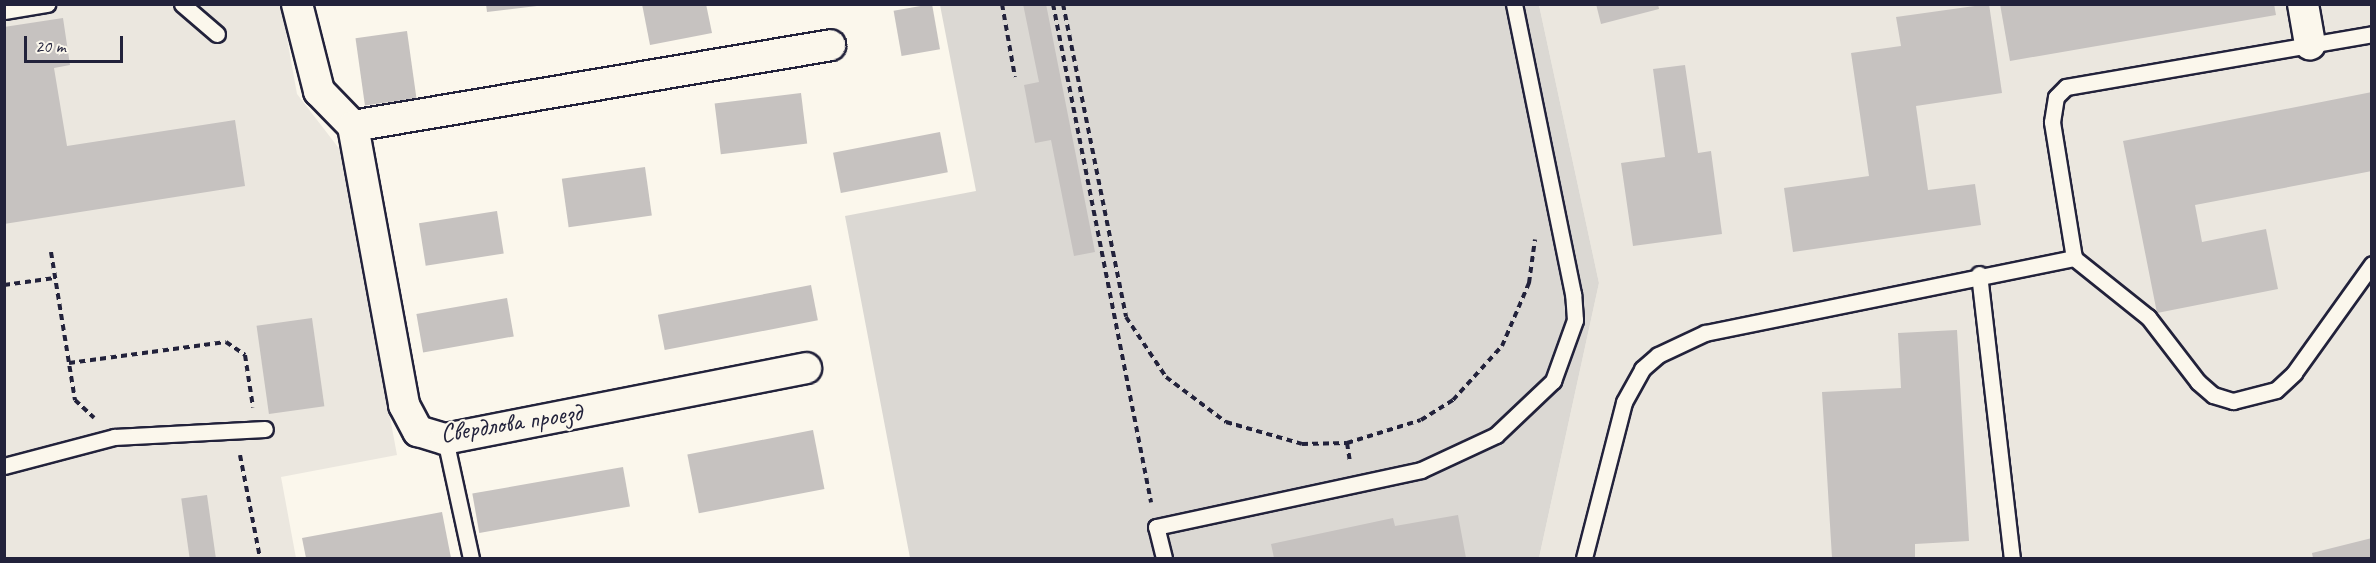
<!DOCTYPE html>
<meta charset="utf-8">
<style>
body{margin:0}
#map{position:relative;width:2376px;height:563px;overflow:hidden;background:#fbf7ec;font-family:Caveat,sans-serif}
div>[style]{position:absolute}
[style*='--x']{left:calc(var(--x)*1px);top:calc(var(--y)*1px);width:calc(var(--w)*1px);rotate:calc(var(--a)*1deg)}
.built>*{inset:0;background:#ebe7df}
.green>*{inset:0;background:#dbd8d3}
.building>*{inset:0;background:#c6c2c0;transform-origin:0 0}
.path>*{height:4px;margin-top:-2px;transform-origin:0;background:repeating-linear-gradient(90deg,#22223b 0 6px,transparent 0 10.5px)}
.roads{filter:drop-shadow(2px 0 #22223b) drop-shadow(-2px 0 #22223b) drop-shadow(0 2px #22223b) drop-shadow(0 -2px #22223b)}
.lane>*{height:15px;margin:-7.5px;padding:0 7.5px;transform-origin:7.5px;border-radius:7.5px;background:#fbf7ec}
.street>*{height:30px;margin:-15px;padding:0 15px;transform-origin:15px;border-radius:15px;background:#fbf7ec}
span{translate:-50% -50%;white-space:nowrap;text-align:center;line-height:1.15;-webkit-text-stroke:4.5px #fbf7ec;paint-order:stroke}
.street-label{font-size:26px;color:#22223b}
.frame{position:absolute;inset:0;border:6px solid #22223b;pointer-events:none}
.scale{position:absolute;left:24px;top:36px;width:99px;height:27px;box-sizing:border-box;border:3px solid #22223b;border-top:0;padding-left:8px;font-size:18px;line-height:21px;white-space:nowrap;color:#22223b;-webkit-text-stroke:4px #fbf7ec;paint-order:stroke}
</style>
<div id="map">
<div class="built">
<i style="clip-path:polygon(4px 5px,281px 5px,297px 94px,341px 151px,397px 455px,281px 477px,296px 558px,5px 558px)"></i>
<i style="clip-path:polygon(1539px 5px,2371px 5px,2371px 558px,1539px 558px,1599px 283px)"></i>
</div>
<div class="green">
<i style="clip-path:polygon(940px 5px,1539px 5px,1599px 283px,1539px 558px,910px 558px,845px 216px,976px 191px)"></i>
</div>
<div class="building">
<i style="clip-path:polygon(486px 4px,537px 4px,537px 6px,487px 12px)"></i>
<i style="clip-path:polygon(642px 4px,706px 4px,712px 33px,650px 45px)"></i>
<i style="left:932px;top:4px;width:46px;height:39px;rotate:80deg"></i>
<i style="clip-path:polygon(1023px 4px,1046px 4px,1095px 252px,1074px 256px,1051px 140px,1035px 143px,1024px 85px,1039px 82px)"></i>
<i style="clip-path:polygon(1596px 4px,1658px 4px,1659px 9px,1601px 24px)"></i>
<i style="clip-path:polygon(1989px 4px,2002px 93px,1916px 106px,1928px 190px,1975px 184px,1981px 225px,1793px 252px,1784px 188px,1869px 176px,1851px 53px,1901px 46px,1896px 17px)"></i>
<i style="clip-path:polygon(2000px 4px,2274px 4px,2276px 15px,2010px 61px)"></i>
<i style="clip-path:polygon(63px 18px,70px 65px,54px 68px,67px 146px,235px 120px,245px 186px,4px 224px,4px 27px)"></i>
<i style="left:407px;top:31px;width:68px;height:52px;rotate:82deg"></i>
<i style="clip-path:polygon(1685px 65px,1698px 153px,1711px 151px,1722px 234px,1633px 246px,1621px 163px,1665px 157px,1653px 69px)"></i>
<i style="clip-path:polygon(2372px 92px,2372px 171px,2195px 205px,2202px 242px,2266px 229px,2278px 289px,2157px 313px,2123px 141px)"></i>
<i style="left:801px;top:93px;width:51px;height:87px;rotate:83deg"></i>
<i style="left:940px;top:132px;width:41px;height:109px;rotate:79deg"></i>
<i style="left:645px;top:167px;width:49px;height:84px;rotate:82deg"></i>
<i style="left:497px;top:211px;width:43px;height:79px;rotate:81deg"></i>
<i style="left:811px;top:285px;width:36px;height:156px;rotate:79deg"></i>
<i style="left:507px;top:298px;width:39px;height:92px;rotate:80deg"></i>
<i style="left:312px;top:318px;width:89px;height:56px;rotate:82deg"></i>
<i style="clip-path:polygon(1957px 330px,1969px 541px,1915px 544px,1915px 558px,1832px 558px,1822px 392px,1901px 388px,1898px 333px)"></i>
<i style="left:813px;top:430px;width:60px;height:128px;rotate:79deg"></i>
<i style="left:623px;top:467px;width:40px;height:153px;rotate:80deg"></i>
<i style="left:207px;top:495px;width:64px;height:26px;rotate:82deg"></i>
<i style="clip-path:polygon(442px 512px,451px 558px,306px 558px,302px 538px)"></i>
<i style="clip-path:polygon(1458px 515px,1466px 558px,1274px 558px,1271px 544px,1393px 518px,1395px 526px)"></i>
<i style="clip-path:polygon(2372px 538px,2372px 558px,2313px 558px,2312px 553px)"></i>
</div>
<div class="path">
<i style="--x:1002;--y:4;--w:74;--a:79.9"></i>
<i style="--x:1053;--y:4;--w:508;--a:78.87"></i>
<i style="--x:1063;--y:4;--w:319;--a:78.6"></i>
<i style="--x:1126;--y:317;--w:72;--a:56.3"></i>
<i style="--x:1166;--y:377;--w:75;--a:36.9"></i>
<i style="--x:1226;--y:422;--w:79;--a:16.1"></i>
<i style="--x:1302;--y:444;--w:45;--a:-1.3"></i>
<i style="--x:1347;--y:443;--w:77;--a:-17.3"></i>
<i style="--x:1421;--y:420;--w:38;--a:-32"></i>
<i style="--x:1453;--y:400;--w:73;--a:-47.8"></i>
<i style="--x:1502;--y:346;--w:69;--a:-66.8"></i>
<i style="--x:1529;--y:283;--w:44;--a:-82.2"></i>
<i style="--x:51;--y:252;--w:150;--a:80.8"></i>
<i style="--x:75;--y:400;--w:26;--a:43"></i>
<i style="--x:4;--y:285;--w:51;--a:-7.8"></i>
<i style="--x:69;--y:363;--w:158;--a:-7.6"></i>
<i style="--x:226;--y:342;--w:23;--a:34"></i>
<i style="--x:245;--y:355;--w:53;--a:81.3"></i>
<i style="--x:1347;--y:443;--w:18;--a:81"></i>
<i style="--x:240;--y:455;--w:105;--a:79"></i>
</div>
<div class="roads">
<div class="lane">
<i style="--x:182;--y:4;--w:46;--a:40.6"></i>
<i style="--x:4;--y:11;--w:44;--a:-9.2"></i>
<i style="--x:2074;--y:258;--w:95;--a:38.6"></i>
<i style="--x:2148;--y:317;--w:82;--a:52.4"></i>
<i style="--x:2198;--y:382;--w:20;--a:41"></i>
<i style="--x:2213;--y:395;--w:21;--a:17"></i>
<i style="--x:2233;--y:401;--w:44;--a:-14.3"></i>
<i style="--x:2276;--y:390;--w:25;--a:-43"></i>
<i style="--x:2294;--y:373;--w:134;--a:-54.4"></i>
<i style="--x:1979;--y:274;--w:286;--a:83.4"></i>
<i style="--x:445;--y:439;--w:122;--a:77.7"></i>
<i style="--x:4;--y:466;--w:114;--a:-14.8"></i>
<i style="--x:114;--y:437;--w:151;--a:-3"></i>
<i style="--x:1164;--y:558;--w:32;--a:-104"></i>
<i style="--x:1156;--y:527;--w:271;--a:-12.1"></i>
<i style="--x:1421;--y:470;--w:83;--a:-25"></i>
<i style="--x:1496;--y:435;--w:79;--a:-43.5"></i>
<i style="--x:1553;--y:381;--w:65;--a:-70.2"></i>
<i style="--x:1575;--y:320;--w:26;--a:-94"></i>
<i style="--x:1573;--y:294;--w:296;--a:-101.5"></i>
<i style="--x:1584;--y:558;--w:161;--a:-75.6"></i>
<i style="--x:1624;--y:402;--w:38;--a:-61"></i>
<i style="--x:1642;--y:369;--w:21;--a:-41"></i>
<i style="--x:1658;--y:355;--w:52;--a:-25.1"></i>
<i style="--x:1705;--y:333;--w:377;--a:-11.5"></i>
<i style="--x:2074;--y:258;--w:138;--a:-99.2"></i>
<i style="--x:2052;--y:122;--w:25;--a:-81"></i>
<i style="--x:2056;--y:97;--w:14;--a:-45"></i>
<i style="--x:2066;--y:87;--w:311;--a:-9.8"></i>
</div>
<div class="street">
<i style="--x:297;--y:4;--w:90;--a:75.8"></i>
<i style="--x:319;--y:91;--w:49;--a:45.8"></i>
<i style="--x:353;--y:126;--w:284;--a:79.6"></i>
<i style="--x:404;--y:405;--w:30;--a:62"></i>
<i style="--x:418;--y:431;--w:28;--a:17"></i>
<i style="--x:445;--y:439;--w:368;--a:-11.1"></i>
<i style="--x:2303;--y:4;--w:41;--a:80.1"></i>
<i style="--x:353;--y:126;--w:484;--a:-9.6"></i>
</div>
</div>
<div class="street-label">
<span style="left:511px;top:423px;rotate:-9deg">Свердлова проезд</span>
</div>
<div class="frame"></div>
<div class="scale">20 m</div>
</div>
